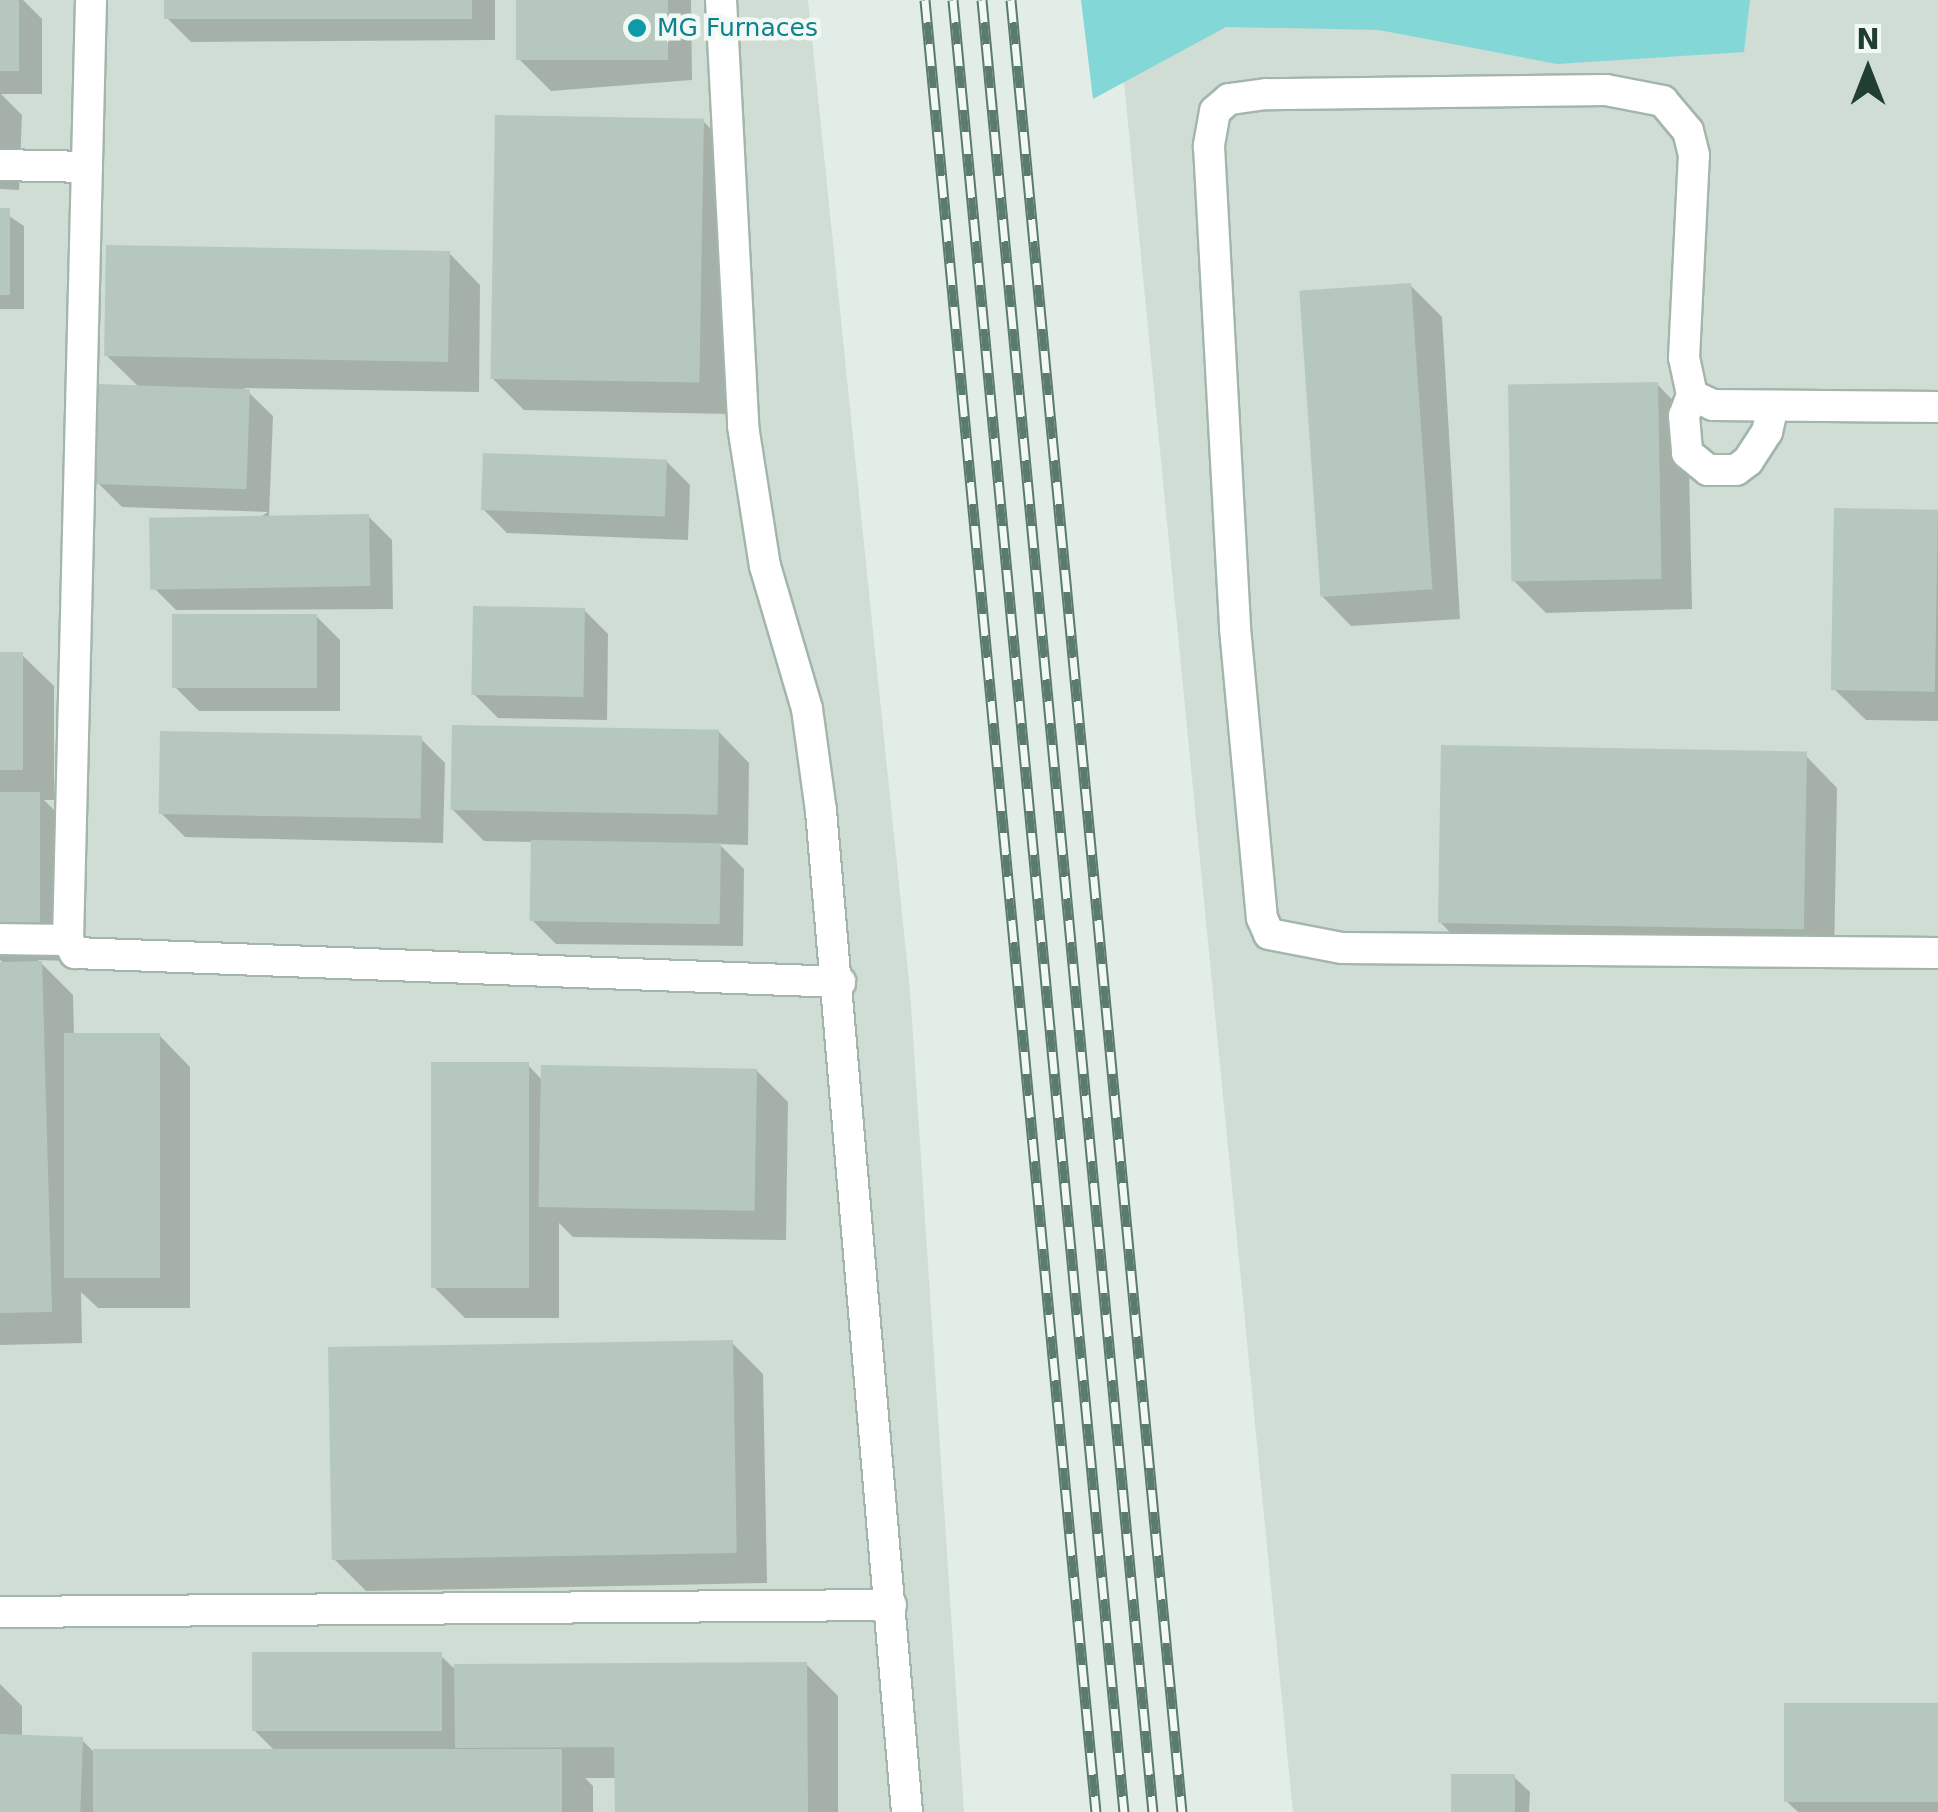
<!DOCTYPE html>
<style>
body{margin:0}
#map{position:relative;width:1938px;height:1812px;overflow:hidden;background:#e1ede6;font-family:"DejaVu Sans",sans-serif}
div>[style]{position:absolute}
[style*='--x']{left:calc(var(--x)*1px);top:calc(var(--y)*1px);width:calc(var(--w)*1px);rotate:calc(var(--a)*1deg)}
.built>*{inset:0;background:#cfddd4}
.water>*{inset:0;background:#84d7d7}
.shadow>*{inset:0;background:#0003}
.building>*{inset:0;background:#b6c8be;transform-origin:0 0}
.roads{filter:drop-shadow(2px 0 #a3b5ac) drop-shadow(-2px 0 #a3b5ac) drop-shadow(0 2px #a3b5ac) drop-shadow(0 -2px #a3b5ac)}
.minor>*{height:30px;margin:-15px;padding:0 15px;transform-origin:15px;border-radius:15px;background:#fff}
.rail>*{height:11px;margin-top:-5.5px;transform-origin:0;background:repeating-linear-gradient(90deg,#f2f9f4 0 22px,#5a7b6d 0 44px);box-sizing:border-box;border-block:2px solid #5a7b6d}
.dots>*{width:28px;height:28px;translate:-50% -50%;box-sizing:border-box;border:5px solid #f2f9f4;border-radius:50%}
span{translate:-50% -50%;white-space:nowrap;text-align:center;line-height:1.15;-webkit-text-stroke:9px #f2f9f4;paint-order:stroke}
.culture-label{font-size:25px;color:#0d838f}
.left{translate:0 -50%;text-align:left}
.north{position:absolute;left:1818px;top:20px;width:100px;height:100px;-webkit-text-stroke:8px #f2f9f4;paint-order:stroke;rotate:0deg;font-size:28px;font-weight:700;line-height:40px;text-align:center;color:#203f32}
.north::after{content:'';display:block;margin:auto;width:35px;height:45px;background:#203f32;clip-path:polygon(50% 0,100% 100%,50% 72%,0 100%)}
</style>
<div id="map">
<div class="built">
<i style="clip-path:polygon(0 0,808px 0,910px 991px,964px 1812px,0 1812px)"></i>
<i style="clip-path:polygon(1116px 0,1938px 0,1938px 1812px,1293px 1812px)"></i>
</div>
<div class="water">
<i style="clip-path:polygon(1081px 0,1750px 0,1744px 52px,1557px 64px,1379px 30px,1226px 27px,1093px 99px)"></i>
</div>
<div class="shadow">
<i style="clip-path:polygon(0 0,23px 0,42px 19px,42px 94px,1px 94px,22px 115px,19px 190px,0 189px)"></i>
<i style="clip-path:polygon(167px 0,495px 0,495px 40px,191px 42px,167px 18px)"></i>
<i style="clip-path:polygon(518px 0,691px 0,692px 80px,551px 91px,519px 59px)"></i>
<i style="clip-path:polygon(703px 121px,735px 153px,730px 414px,524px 410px,492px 378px)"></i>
<i style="clip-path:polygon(0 210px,24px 226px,24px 309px,0 309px)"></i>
<i style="clip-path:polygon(449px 253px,480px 285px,479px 392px,244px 388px,273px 416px,269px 517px,368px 516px,392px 540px,393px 609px,176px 610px,152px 586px,268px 512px,122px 507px,98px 483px,140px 388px,106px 355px)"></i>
<i style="clip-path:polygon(1410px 285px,1442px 317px,1460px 619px,1351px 626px,1320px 594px)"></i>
<i style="clip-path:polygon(1657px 384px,1688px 416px,1692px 609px,1546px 613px,1514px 581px)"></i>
<i style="clip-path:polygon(666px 461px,690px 485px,688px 540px,507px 533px,483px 509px)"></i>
<i style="clip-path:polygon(1938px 511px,1938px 721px,1866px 720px,1834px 689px)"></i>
<i style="clip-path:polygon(584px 610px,608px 634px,607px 720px,498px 718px,474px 694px)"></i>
<i style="clip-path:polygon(316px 616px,340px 640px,340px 711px,199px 711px,175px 687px)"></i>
<i style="clip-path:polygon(0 655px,22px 655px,54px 686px,54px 800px,44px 800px,70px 826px,69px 961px,38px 960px,73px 995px,74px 1035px,159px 1035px,190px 1067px,190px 1308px,98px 1308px,81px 1292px,82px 1343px,0 1345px,0 965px,7px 965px,0 960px)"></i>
<i style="clip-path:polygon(718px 731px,749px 763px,748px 845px,719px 844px,744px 869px,743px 946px,556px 944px,532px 920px,534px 842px,484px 841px,452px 809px)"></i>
<i style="clip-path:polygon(421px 739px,445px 763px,443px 843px,185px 837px,161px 813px)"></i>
<i style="clip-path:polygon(1806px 756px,1837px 788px,1834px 961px,1471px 954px,1440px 922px)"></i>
<i style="clip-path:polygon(528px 1065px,543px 1081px,756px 1070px,788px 1102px,786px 1240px,573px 1237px,559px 1223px,559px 1318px,465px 1318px,434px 1287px)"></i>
<i style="clip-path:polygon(732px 1343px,763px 1374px,767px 1583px,366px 1591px,335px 1560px)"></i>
<i style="clip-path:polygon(441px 1656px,457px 1671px,806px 1664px,838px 1696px,838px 1812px,617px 1812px,617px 1778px,585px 1778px,593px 1786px,593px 1812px,0 1812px,0 1684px,22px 1706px,22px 1738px,82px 1740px,94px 1752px,277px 1753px,254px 1730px)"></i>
<i style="clip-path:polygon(1938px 1706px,1938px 1812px,1798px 1812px,1786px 1801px)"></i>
<i style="clip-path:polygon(1514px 1777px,1530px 1792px,1529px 1812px,1453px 1812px)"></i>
</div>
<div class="building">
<i style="left:0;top:0;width:19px;height:71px"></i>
<i style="left:164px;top:0;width:308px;height:19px"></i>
<i style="left:516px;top:0;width:152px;height:60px"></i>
<i style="left:495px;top:115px;width:209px;height:264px;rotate:1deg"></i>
<i style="left:0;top:208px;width:10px;height:87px"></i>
<i style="left:106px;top:245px;width:344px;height:111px;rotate:1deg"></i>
<i style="left:1411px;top:283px;width:307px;height:112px;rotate:86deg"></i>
<i style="left:1658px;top:382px;width:197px;height:150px;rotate:89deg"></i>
<i style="left:99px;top:384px;width:151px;height:100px;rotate:2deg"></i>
<i style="left:483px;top:453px;width:184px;height:57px;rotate:2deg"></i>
<i style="left:1834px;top:508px;width:104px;height:182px;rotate:1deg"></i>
<i style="left:369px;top:514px;width:72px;height:220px;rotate:89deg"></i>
<i style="left:473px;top:606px;width:112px;height:89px;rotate:1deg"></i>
<i style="left:172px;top:614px;width:145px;height:74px"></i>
<i style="left:0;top:652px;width:23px;height:118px"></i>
<i style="left:452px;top:725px;width:267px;height:85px;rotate:1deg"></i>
<i style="left:160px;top:731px;width:262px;height:83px;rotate:1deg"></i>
<i style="left:1441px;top:745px;width:366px;height:178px;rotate:1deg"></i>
<i style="left:0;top:792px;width:40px;height:138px"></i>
<i style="left:531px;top:840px;width:190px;height:81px;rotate:1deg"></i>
<i style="clip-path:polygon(42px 961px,52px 1312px,0 1313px,0 962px)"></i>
<i style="left:64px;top:1033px;width:96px;height:245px"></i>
<i style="left:431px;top:1062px;width:98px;height:226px"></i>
<i style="left:541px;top:1065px;width:216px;height:142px;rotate:1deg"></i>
<i style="left:733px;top:1340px;width:213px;height:405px;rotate:89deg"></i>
<i style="left:252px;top:1652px;width:190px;height:79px"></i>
<i style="clip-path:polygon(807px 1662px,808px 1812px,615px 1812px,614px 1747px,455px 1748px,454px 1664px)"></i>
<i style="left:1784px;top:1703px;width:154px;height:99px"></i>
<i style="left:0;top:1734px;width:83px;height:78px;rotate:2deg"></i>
<i style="left:93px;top:1749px;width:469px;height:63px"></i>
<i style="left:1451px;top:1774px;width:64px;height:38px"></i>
</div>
<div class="roads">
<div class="minor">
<i style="--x:91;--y:0;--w:940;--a:91.4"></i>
<i style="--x:68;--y:940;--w:15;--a:62"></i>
<i style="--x:75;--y:953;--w:766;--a:2.17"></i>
<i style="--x:721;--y:0;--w:427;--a:87"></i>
<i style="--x:743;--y:426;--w:142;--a:81.1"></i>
<i style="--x:765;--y:566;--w:149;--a:73.6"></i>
<i style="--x:807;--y:709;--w:103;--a:82.2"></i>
<i style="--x:821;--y:811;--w:1005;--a:85.09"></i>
<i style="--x:0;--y:165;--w:87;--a:1.3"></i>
<i style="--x:1692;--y:395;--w:22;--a:111"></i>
<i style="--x:1684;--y:416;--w:37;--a:85"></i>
<i style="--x:1687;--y:453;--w:27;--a:39"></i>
<i style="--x:1708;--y:470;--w:28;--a:0"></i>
<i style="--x:1736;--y:470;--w:15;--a:-37"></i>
<i style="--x:1748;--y:461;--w:35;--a:-57"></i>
<i style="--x:1767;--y:432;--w:27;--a:-77"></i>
<i style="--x:1938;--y:407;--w:225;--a:-179.5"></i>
<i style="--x:1713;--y:405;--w:23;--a:-155"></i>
<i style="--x:1692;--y:395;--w:38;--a:-102"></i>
<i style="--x:1684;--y:358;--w:203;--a:-87.2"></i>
<i style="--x:1694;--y:155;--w:25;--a:-104"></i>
<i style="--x:1688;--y:131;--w:39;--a:-130"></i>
<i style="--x:1663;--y:101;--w:58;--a:-169.1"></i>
<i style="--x:1606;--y:90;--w:340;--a:179.3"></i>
<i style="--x:1266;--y:94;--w:37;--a:172"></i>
<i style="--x:1229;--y:99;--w:18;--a:139"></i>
<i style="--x:1215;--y:111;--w:36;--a:100"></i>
<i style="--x:1209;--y:146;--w:483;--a:86.9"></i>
<i style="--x:1235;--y:628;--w:291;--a:84.7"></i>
<i style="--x:1262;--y:918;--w:17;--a:66"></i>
<i style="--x:1269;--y:934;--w:74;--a:10.9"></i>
<i style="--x:1342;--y:948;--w:596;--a:0.48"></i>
<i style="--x:0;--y:939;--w:68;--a:0.8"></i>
<i style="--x:0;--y:1612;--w:891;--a:-0.45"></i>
</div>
</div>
<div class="rail">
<i style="--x:925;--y:0;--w:1820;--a:84.61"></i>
<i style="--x:953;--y:0;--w:1820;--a:84.61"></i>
<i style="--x:982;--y:0;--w:1820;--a:84.61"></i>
<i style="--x:1011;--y:0;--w:1820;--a:84.61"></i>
</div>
<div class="dots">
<i style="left:637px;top:28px;background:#0f9aa8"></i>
</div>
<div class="culture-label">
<span class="left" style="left:657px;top:28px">MG Furnaces</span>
</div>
<div class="north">N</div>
</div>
